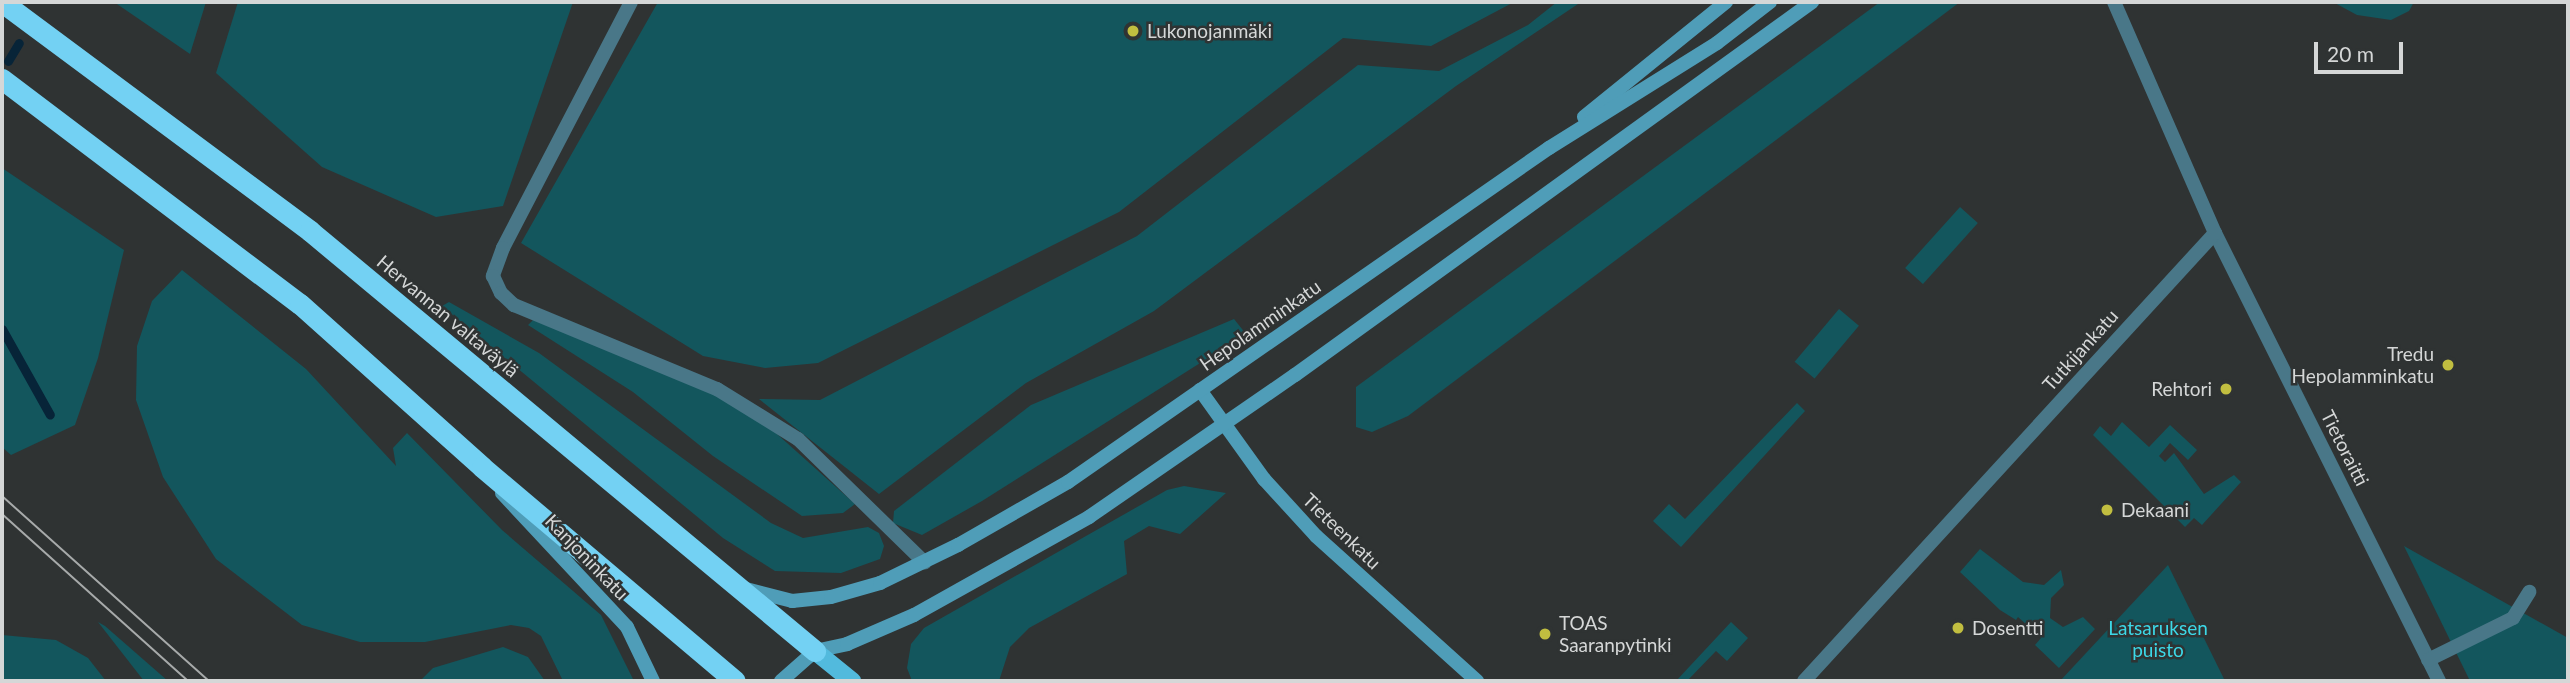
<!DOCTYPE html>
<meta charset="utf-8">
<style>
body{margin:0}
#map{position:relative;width:2570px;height:683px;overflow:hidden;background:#2f3333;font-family:Lato,sans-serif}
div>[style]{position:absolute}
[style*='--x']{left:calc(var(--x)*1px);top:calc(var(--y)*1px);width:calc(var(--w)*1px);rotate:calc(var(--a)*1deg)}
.green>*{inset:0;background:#13565d;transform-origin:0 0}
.stream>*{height:9px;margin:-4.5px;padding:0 4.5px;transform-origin:4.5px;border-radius:4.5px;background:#072438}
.lane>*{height:14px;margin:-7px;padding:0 7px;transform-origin:7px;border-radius:7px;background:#497788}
.street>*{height:14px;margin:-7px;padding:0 7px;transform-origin:7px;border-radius:7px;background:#497788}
.secondary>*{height:14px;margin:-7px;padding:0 7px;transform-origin:7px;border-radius:7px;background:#4f9db8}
.primary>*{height:18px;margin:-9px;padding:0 9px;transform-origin:9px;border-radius:9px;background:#52badd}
.highway>*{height:21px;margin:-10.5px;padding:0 10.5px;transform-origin:10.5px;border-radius:10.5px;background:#73d1f3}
.tram>*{height:2px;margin:-1px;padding:0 1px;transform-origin:1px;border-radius:1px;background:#a7aaaa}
.dots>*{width:19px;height:19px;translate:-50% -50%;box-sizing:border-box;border:4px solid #2f3333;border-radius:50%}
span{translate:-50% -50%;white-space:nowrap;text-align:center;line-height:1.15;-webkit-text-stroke:5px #2f3333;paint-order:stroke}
.poi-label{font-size:19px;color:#d5d7d7}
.left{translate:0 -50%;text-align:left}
.right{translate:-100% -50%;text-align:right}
.street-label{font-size:19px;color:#d5d7d7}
.park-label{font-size:19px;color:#3cd8e7}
.frame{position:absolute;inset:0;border:4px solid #d5d7d7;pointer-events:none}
.scale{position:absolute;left:2314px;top:42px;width:89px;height:32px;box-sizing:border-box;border:4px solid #d5d7d7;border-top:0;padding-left:9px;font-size:21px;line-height:24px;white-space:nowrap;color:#d5d7d7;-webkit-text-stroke:5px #2f3333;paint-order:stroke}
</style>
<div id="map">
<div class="green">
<i style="clip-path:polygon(114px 2px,206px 2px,190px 54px)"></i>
<i style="clip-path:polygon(238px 2px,573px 2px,503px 206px,436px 217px,322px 167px,216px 73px)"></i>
<i style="clip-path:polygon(658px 2px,1514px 2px,1431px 46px,1343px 38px,1119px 212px,818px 363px,765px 368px,703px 356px,521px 243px)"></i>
<i style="clip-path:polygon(1557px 2px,1581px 2px,1456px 86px,1154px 311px,1026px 383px,879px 494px,759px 399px,820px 400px,1137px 236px,1358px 65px,1439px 71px,1528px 25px)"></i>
<i style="clip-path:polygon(1880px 2px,1960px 2px,1408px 416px,1372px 432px,1356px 427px,1356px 387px)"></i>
<i style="clip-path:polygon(2333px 2px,2414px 2px,2409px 11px,2391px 20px,2357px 15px)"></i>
<i style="clip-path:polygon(2px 168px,124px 250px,98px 358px,75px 425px,11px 455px,2px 447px)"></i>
<i style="left:1960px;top:207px;width:24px;height:82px;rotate:42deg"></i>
<i style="clip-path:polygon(182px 270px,306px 369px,396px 466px,393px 448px,407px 433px,502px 530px,601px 615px,634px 681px,563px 681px,541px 636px,529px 628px,511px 625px,425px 642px,360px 642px,302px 625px,216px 559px,163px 477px,136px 400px,137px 346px,152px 301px)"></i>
<i style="clip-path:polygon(449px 302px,539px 353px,771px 523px,803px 538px,868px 527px,879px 533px,884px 546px,880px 559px,841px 573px,775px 571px,723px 538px,442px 306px)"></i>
<i style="left:1839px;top:309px;width:26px;height:69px;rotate:40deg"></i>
<i style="clip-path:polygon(1234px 319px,1246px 334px,982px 501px,922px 535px,893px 523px,894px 511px,1031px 405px)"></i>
<i style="clip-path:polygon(533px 320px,698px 385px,767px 425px,855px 504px,843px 513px,802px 516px,713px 456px,633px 392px,528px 325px)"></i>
<i style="clip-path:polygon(1797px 403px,1805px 411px,1681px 547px,1653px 521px,1669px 504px,1685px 519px)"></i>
<i style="clip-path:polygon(2122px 422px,2149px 447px,2170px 425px,2197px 450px,2188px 460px,2170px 443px,2159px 456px,2165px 462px,2174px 453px,2204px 494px,2234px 475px,2241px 482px,2202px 525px,2194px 518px,2185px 527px,2093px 435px,2100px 426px,2111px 436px)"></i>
<i style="clip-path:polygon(1184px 486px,1226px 493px,1180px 534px,1149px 526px,1124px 541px,1127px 574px,1029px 628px,1010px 647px,999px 681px,912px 681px,907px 668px,911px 644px,924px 628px,1167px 490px)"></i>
<i style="clip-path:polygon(2404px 546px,2568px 638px,2568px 681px,2470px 681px)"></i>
<i style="clip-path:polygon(1980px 549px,2023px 582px,2044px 585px,2061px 570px,2064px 585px,2051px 598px,2050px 618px,2063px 627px,2083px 617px,2095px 629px,2059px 668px,2035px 645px,2041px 638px,2018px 617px,2016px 620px,2000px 610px,1960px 572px)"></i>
<i style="clip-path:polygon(2168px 565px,2225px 681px,2060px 681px)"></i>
<i style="clip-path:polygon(98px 622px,105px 626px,168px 681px,144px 681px)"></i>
<i style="clip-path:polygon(1731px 622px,1748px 638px,1727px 661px,1716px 651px,1687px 681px,1676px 681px)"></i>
<i style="clip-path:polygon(2px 635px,56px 640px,88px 658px,106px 681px,2px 681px)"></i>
<i style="clip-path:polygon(503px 647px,528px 657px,545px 681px,420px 681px,433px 668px)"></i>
</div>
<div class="stream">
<i style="--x:8;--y:61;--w:21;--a:-59"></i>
<i style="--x:2;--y:329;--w:98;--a:60.8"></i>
</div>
<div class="lane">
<i style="--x:631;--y:2;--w:277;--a:117.5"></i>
<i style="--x:503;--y:248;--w:30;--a:110"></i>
<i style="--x:493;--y:276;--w:19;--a:65"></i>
<i style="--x:501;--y:293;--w:18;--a:43"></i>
<i style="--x:514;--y:305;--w:220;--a:22.5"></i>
<i style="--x:717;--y:389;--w:95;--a:31.7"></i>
<i style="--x:798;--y:439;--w:177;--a:44.3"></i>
<i style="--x:2215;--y:233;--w:501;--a:63.43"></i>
<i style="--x:2428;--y:660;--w:95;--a:-26.3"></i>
<i style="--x:2513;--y:618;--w:31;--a:-58"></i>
</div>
<div class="street">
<i style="--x:1804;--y:681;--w:608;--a:-47.47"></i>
<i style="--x:2215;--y:233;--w:252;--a:-113.6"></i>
</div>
<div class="secondary">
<i style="--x:1584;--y:117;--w:183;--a:-39"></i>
<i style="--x:1200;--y:390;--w:110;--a:54.3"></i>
<i style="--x:1264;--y:479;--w:77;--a:47.6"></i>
<i style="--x:1316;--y:536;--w:217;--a:42"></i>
<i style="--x:502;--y:493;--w:183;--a:47"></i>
<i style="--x:627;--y:627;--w:60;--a:64.3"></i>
<i style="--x:746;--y:589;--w:48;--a:14.6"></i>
<i style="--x:792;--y:601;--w:39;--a:-6"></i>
<i style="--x:831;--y:597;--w:51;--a:-15.9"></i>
<i style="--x:880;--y:583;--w:87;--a:-26"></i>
<i style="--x:958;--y:545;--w:127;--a:-29.8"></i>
<i style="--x:1068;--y:482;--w:586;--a:-34.78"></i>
<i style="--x:1549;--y:148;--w:198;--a:-32"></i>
<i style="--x:1717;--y:43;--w:67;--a:-37.7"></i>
<i style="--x:781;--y:681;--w:45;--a:-41.4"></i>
<i style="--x:815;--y:651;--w:33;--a:-12"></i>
<i style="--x:847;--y:644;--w:73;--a:-23.4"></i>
<i style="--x:914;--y:615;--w:201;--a:-29.2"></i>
<i style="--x:1089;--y:517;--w:250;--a:-34.6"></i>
<i style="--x:1295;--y:375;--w:638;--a:-35.81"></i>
</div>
<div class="primary">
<i style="--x:815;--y:651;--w:48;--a:39"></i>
</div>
<div class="highway">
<i style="--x:2;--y:2;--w:384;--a:36.6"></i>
<i style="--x:310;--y:231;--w:657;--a:39.75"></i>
<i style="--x:2;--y:79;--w:373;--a:37.1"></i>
<i style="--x:300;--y:304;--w:244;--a:41.8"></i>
<i style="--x:482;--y:467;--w:331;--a:40.2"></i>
</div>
<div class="tram">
<i style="--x:2;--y:496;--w:278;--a:41.8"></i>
<i style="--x:2;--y:514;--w:250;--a:41.9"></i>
</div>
<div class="dots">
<i style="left:1133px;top:31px;background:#c1be40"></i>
<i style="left:2448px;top:365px;background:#c1be40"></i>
<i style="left:2226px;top:389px;background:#c1be40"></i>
<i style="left:2107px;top:510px;background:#c1be40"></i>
<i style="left:1958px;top:628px;background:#c1be40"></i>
<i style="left:1545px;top:634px;background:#c1be40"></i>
</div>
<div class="poi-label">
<span class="left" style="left:1147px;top:31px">Lukonojanmäki</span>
<span class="right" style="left:2434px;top:365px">Tredu<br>Hepolamminkatu</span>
<span class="right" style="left:2212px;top:389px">Rehtori</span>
<span class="left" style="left:2121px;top:510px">Dekaani</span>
<span class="left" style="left:1559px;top:634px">TOAS<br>Saaranpytinki</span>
<span class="left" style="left:1972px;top:628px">Dosentti</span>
</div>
<div class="street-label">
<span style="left:448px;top:316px;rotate:40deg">Hervannan valtaväylä</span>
<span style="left:1260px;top:325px;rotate:-35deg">Hepolamminkatu</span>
<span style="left:2080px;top:350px;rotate:-48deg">Tutkijankatu</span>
<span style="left:2345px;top:448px;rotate:63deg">Tietoraitti</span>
<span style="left:1342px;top:531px;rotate:44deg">Tieteenkatu</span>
<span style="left:587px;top:557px;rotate:46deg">Kanjoninkatu</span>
</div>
<div class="park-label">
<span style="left:2158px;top:639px">Latsaruksen<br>puisto</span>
</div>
<div class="frame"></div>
<div class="scale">20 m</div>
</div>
